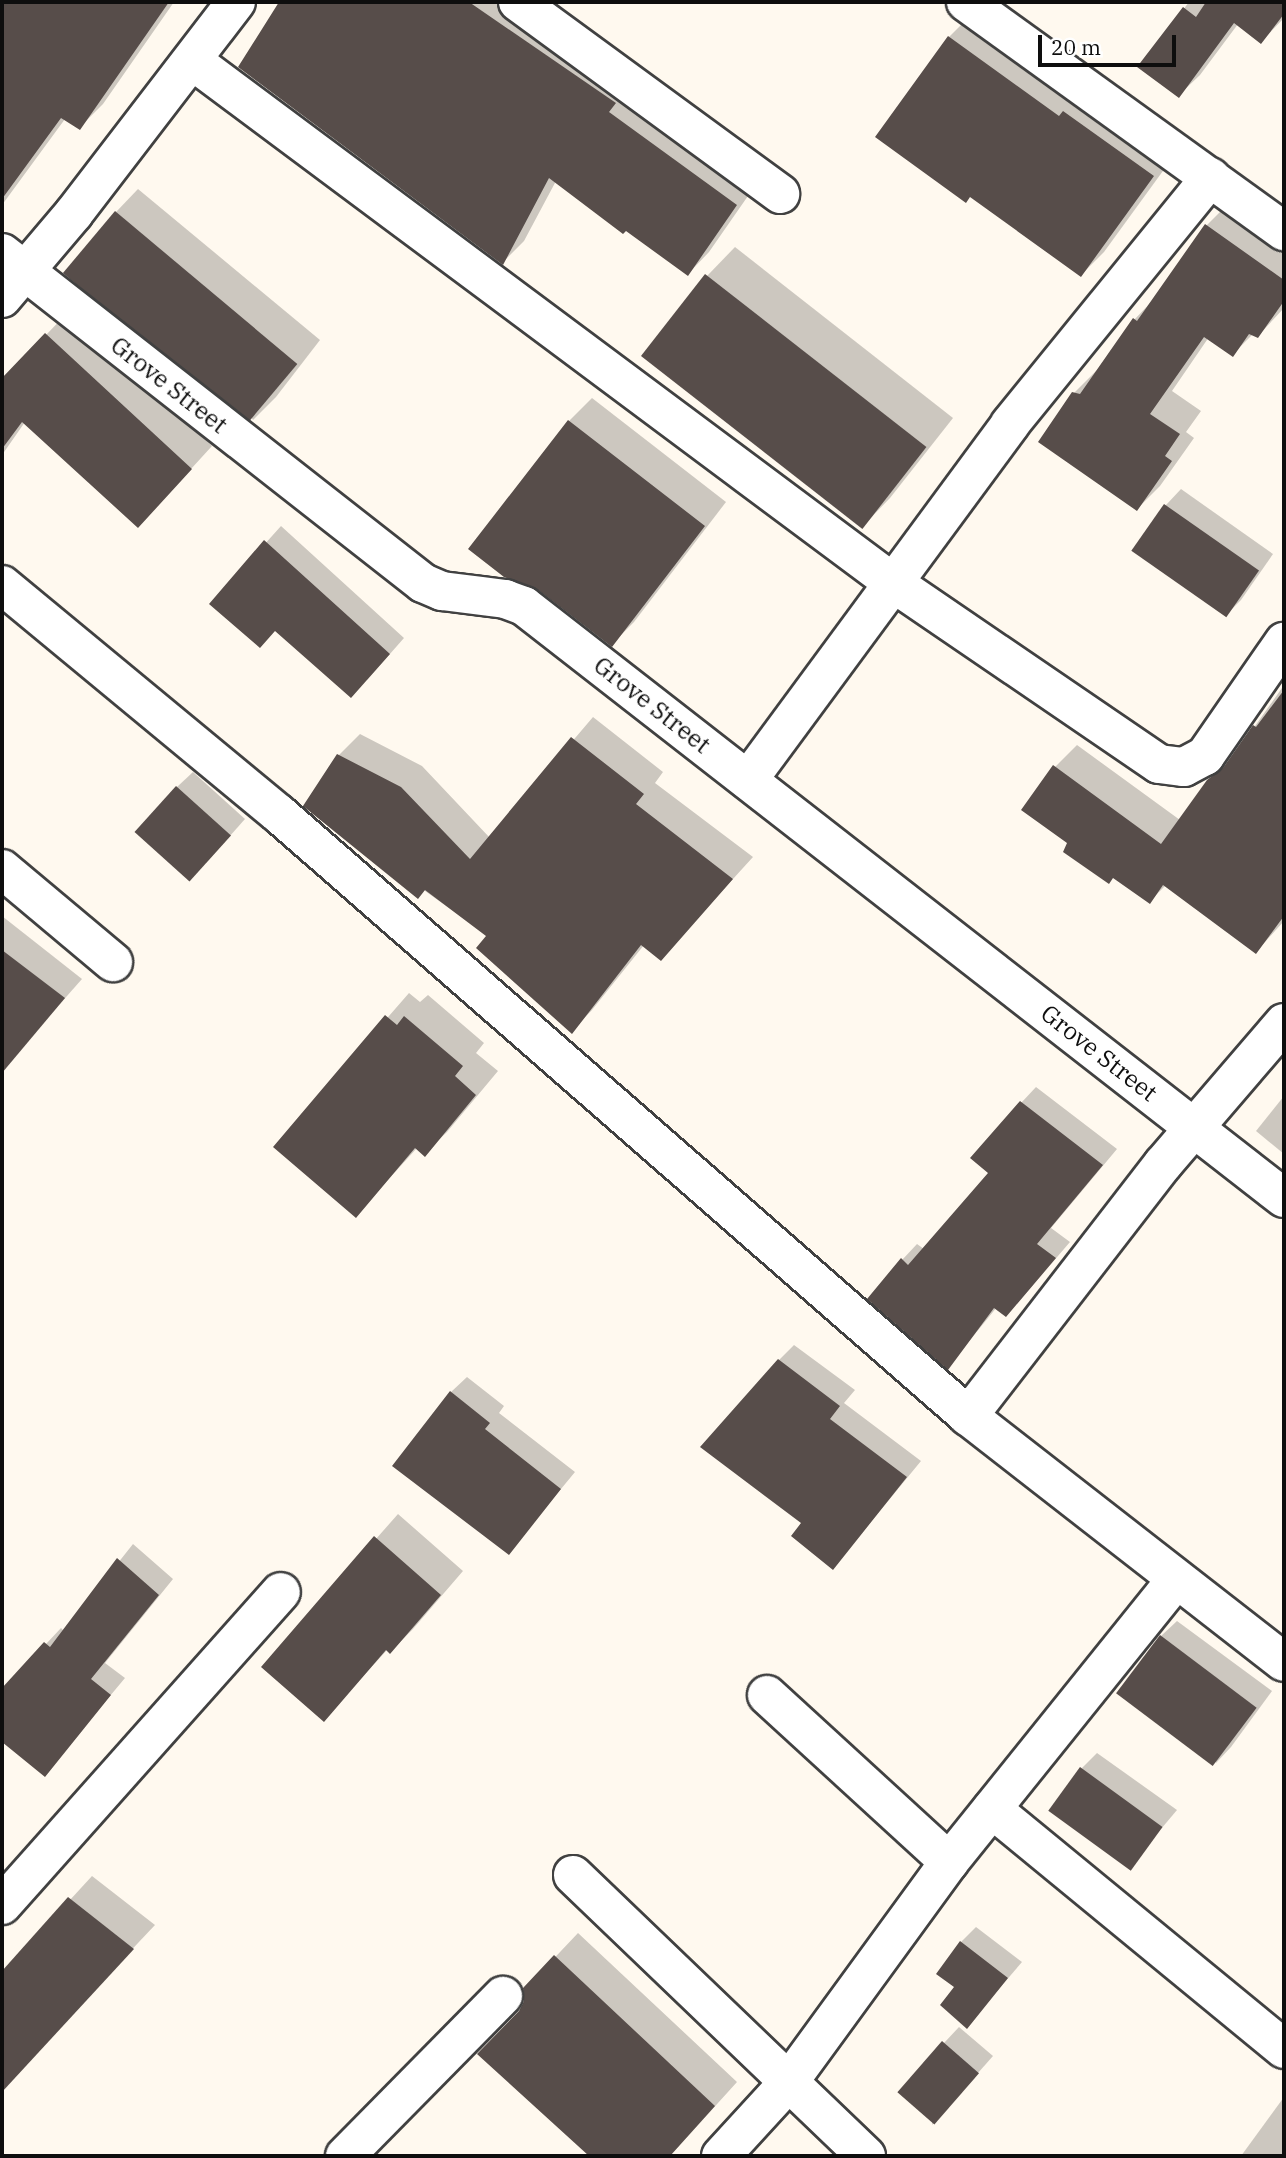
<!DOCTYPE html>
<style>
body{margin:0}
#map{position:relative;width:1286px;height:2158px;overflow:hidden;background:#fff9ef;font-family:"IBM Plex Serif",serif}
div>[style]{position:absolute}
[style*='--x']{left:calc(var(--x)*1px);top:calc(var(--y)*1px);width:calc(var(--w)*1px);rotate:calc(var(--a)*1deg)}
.shadow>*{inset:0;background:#0003}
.building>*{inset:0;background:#574d4a;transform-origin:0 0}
.roads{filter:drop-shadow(2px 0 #414141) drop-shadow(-2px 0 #414141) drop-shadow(0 2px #414141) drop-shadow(0 -2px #414141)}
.street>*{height:38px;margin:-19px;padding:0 19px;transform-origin:19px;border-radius:19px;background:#fff}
span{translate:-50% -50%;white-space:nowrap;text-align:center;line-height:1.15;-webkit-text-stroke:7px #fff;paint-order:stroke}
.street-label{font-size:24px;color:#0e0e0e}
.frame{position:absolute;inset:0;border:4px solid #0e0e0e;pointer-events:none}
.scale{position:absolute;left:1038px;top:35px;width:138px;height:32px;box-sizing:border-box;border:4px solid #0e0e0e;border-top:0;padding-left:9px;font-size:21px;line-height:24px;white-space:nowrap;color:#0e0e0e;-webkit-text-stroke:5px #fff;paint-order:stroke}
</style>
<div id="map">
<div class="shadow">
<i style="clip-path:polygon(2px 2px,174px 2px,103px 104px,79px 128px,65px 119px,2px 205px)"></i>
<i style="clip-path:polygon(281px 2px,521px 2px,757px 183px,709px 252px,688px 274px,556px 181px,524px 241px,503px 262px,240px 67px)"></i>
<i style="clip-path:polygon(1189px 2px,1284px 2px,1284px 18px,1261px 42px,1238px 24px,1200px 75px,1178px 96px,1140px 67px)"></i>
<i style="clip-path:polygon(972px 14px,1176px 153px,1104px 252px,1081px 275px,949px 37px)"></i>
<i style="clip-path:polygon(138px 189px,320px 340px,276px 397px,253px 420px,116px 212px)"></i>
<i style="clip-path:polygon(1229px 203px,1284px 242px,1284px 308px,1258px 336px,1253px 334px,1233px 354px,1209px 337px,1172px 391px,1201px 411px,1186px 432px,1194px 438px,1160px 486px,1137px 509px,1074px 393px,1097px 370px,1134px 320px,1153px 300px,1206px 226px)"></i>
<i style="clip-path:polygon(735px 247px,953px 418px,890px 498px,862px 527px,707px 276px)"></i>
<i style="clip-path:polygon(68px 312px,212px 446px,159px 504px,25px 422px,2px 455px,2px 381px)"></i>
<i style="clip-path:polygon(592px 398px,726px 502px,634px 622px,612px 644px,569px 421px)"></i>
<i style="clip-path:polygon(1181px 489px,1273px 554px,1241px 600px,1225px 616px,1133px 550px,1166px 505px)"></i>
<i style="clip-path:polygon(281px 526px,404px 638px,367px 680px,276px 630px,211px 604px)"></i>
<i style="clip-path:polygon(1284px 685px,1284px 921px,1256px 952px,1166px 885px,1150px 901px,1069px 842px,1055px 767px,1077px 745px,1180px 820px,1209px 781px,1234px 756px)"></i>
<i style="clip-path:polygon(593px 717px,663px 772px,655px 783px,753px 857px,661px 958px,644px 945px,592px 1010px,572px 1031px,488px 936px,305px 805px,339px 755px,360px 734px,422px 766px,490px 838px)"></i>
<i style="clip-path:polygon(193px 772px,245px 819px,206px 863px,177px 787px)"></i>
<i style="clip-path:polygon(2px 916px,82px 979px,6px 1065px,2px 1062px)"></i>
<i style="clip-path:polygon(409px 993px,420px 1002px,428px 995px,484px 1043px,476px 1053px,498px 1071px,447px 1132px,424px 1154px,417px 1148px,356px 1215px,275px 1147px)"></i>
<i style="clip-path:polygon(1036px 1087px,1117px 1149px,1051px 1228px,1070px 1242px,1021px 1299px,997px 1307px,948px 1367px,902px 1260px,917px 1244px,924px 1249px,990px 1173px,1021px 1103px)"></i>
<i style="clip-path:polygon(1284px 1096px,1284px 1154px,1256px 1131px)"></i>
<i style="clip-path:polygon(794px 1345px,855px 1390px,844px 1403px,921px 1461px,833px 1568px,803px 1523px,779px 1360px)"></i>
<i style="clip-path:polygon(467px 1377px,504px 1406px,499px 1413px,575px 1472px,509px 1552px,451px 1392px)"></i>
<i style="clip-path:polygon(398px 1514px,463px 1571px,413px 1629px,390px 1652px,387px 1650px,324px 1719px,263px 1667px)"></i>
<i style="clip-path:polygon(133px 1544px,173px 1579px,105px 1663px,125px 1678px,44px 1775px,2px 1740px,2px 1691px,61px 1628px,64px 1631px)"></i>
<i style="clip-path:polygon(1177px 1621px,1272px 1691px,1231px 1747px,1216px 1763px,1161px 1636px)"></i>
<i style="clip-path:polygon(1097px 1753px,1177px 1810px,1129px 1867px,1082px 1768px)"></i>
<i style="clip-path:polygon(92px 1876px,155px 1925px,2px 2087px,2px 1974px)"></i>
<i style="clip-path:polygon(976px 1927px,1022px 1962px,967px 2026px,957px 1987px,961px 1942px)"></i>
<i style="clip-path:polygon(578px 1933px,737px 2082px,670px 2156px,591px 2156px,479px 2054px,520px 2012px,526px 2001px,525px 1989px)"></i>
<i style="clip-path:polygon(959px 2027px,993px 2056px,932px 2125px,944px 2043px)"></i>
<i style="clip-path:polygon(1284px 2097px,1284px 2156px,1241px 2156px)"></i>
</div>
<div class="building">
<i style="clip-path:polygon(2px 2px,169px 2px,80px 130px,61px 118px,2px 199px)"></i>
<i style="clip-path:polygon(279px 2px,469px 2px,616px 103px,609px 112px,737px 205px,688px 276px,626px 231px,623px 234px,549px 178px,503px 265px,238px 67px)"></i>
<i style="clip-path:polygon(1206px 2px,1284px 2px,1284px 14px,1261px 44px,1234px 23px,1179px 98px,1137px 67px,1183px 7px,1196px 17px)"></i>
<i style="clip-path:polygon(948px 36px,1059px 116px,1063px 111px,1154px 176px,1081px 277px,970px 197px,966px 203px,875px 137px)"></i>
<i style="left:115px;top:211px;width:238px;height:81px;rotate:40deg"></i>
<i style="clip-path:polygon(1205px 224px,1284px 280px,1284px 301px,1258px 338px,1249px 334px,1233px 357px,1204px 337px,1150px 414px,1180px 434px,1165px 456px,1172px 461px,1137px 511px,1038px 442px,1072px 392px,1080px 394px,1133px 318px,1137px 321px)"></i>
<i style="left:705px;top:274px;width:281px;height:104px;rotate:38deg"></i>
<i style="clip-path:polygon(45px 333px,192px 469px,138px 528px,22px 422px,2px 449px,2px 378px)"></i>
<i style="clip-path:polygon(568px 420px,705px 526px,612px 647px,537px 589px,504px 577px,468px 549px)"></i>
<i style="left:1164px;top:504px;width:116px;height:57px;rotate:35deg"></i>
<i style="clip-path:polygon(264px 540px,390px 654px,351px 698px,275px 631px,260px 648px,209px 604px)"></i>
<i style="clip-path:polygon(1284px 690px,1284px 916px,1256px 954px,1163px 885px,1150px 904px,1113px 878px,1109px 884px,1063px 852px,1067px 843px,1021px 810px,1053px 765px,1161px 844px,1207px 780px,1223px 768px,1253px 725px,1256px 727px)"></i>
<i style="clip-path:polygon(571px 737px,644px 794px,636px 804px,733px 879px,661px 961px,641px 945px,572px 1034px,476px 948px,486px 936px,425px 890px,418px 899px,303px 806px,337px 754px,401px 787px,470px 859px)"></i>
<i style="left:176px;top:786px;width:74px;height:62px;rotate:42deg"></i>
<i style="clip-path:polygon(2px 950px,65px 998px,2px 1073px)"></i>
<i style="clip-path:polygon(385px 1015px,397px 1025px,404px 1016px,463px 1066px,455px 1076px,476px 1095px,425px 1157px,415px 1148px,356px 1218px,273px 1147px)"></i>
<i style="clip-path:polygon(1020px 1101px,1103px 1165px,1037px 1244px,1056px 1258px,1006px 1317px,994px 1308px,948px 1370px,867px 1299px,901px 1258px,908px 1265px,988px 1173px,970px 1158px)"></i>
<i style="clip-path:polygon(778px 1359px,840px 1406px,830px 1419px,907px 1477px,833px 1570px,791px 1536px,801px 1523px,700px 1447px)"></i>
<i style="clip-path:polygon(450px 1391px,490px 1423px,485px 1429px,561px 1489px,509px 1555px,392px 1466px)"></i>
<i style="clip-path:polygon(374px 1536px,441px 1595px,390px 1654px,386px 1650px,324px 1722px,261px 1667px)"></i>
<i style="clip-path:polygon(117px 1558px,159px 1595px,91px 1679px,111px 1695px,45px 1777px,2px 1742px,2px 1688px,44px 1642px,50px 1647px)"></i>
<i style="left:1160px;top:1635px;width:121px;height:73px;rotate:37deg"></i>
<i style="left:1080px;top:1767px;width:102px;height:54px;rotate:36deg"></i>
<i style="clip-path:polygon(68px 1897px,134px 1949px,2px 2092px,2px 1971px)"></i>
<i style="clip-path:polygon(960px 1941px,1008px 1978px,967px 2029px,940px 2005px,954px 1987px,936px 1974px)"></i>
<i style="clip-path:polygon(554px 1955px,715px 2106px,670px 2156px,589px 2156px,477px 2054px,519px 2011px,524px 2001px,523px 1988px)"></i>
<i style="left:942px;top:2041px;width:49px;height:68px;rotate:41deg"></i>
</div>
<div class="roads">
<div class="street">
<i style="--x:518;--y:2;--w:325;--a:36.2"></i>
<i style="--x:966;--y:2;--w:392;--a:35.8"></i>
<i style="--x:193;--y:61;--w:872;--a:36.7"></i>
<i style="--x:892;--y:582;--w:323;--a:34.3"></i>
<i style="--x:1159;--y:764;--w:25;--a:7"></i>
<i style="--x:1184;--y:767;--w:24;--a:-28"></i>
<i style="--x:1205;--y:756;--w:139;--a:-55.3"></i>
<i style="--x:2;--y:253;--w:535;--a:38.09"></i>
<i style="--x:423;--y:583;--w:21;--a:23"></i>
<i style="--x:442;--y:591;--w:64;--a:7.2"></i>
<i style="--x:505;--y:599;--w:20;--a:20"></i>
<i style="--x:524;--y:606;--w:963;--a:37.92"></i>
<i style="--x:2;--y:298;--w:111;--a:-49.7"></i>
<i style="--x:74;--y:213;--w:266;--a:-52.5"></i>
<i style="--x:2;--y:585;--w:359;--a:39.6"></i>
<i style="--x:279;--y:814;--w:915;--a:41.14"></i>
<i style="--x:748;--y:780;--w:442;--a:-53.6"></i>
<i style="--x:1010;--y:424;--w:318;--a:-50.9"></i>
<i style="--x:2;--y:869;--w:145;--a:40"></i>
<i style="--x:1284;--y:1023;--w:186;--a:130.6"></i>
<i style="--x:1163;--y:1164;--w:319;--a:127.7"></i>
<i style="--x:968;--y:1416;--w:400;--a:37.9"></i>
<i style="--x:767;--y:1695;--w:247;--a:42.5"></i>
<i style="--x:992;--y:1809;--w:378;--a:39.4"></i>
<i style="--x:573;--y:1875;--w:406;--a:43.8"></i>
<i style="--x:2;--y:1905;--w:419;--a:-48.3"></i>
<i style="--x:345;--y:2156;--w:225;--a:-45.4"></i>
<i style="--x:721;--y:2156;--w:99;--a:-47.5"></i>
<i style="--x:788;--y:2083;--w:273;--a:-53.9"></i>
<i style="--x:949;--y:1862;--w:362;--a:-51.2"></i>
</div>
</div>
<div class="street-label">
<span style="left:169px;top:385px;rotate:38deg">Grove Street</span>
<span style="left:652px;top:705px;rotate:38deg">Grove Street</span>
<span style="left:1099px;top:1053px;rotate:38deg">Grove Street</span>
</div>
<div class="frame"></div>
<div class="scale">20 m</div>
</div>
